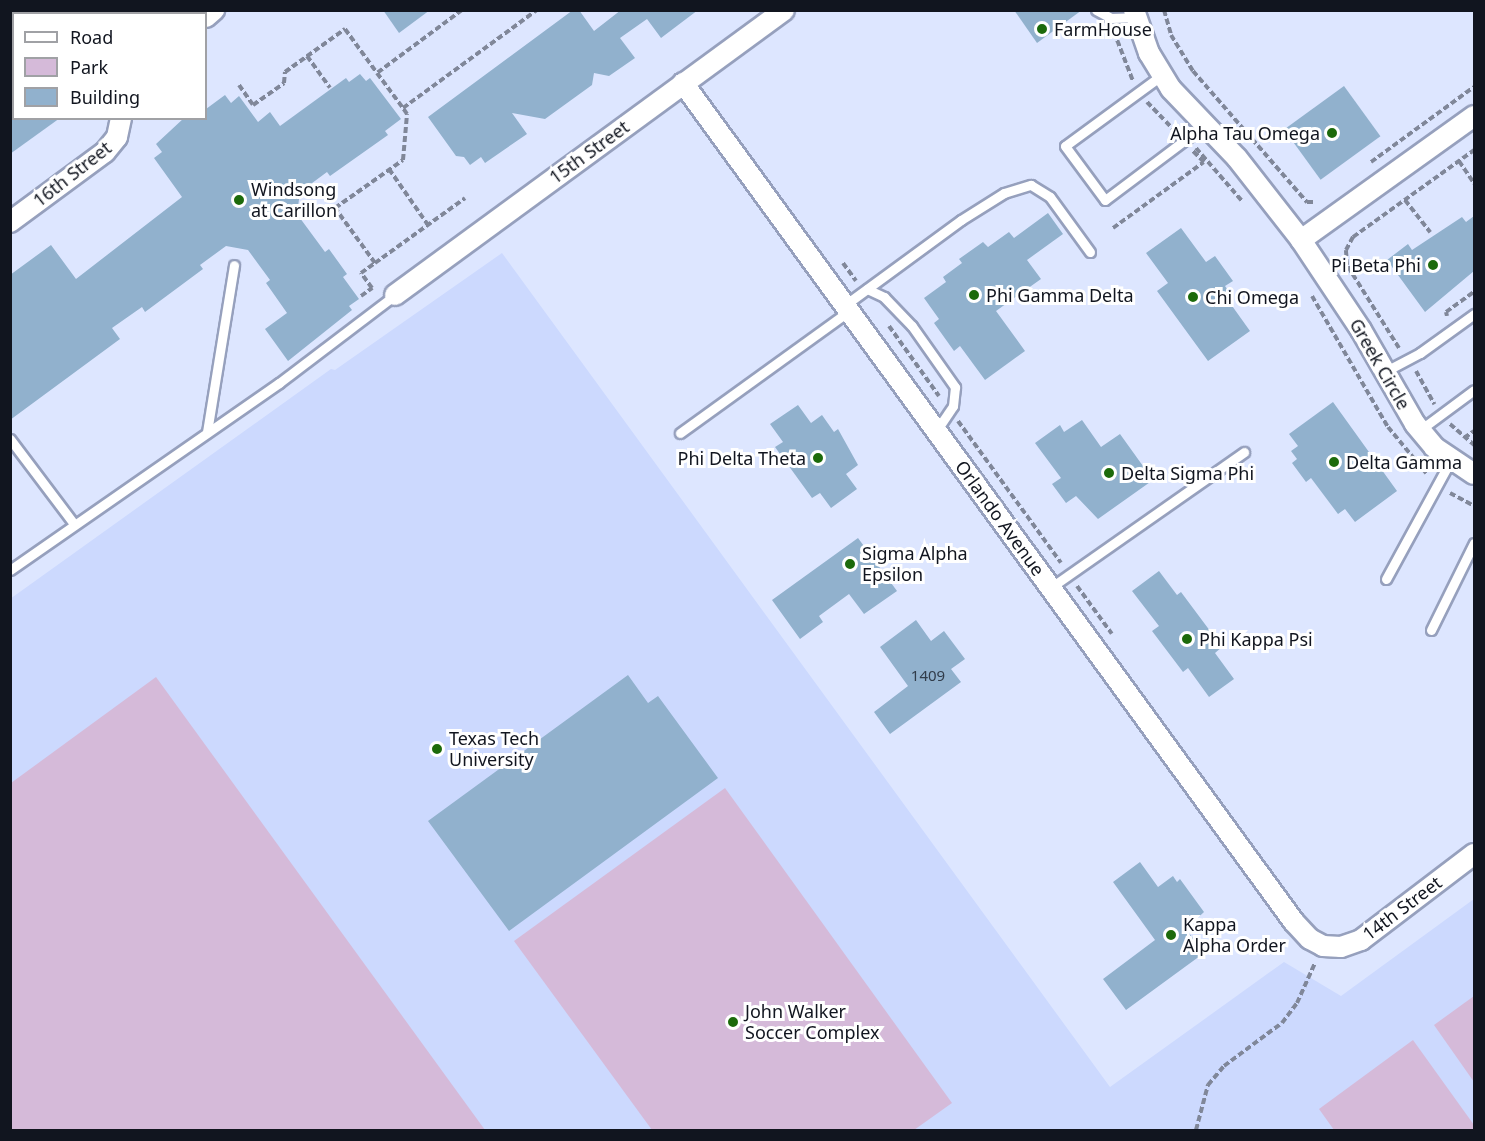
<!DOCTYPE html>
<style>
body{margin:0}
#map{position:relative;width:1485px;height:1141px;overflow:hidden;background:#dde6ff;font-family:"Noto Sans",sans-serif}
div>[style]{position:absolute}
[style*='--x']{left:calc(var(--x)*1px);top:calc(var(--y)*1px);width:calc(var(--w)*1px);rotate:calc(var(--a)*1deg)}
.built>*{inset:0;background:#ccd9fe}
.green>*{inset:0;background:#d5bad9}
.building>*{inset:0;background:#91b1cd;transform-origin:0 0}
.path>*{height:4px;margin-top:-2px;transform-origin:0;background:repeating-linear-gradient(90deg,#808799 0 6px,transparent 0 9px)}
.roads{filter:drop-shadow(2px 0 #96a0bd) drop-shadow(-2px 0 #96a0bd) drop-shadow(0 2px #96a0bd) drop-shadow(0 -2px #96a0bd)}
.lane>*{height:9px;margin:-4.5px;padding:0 4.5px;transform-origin:4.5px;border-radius:4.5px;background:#fff}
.street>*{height:20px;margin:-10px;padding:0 10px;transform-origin:10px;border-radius:10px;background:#fff}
.dots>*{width:16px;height:16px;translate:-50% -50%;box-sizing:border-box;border:3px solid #fff;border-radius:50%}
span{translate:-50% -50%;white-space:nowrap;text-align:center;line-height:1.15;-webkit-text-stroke:6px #fff;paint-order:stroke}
.number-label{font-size:15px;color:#313c4a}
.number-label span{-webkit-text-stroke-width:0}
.poi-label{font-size:18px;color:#11151f}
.left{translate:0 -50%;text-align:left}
.right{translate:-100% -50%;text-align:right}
.street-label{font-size:18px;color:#11151f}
.frame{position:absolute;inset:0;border:12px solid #11151f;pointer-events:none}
.legend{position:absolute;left:12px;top:12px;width:195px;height:108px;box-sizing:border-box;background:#fff;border:2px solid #a0a1a5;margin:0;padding:8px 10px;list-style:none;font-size:18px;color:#11151f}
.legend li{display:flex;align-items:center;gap:12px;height:30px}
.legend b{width:30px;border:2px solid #a0a1a5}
</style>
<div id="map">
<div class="built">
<i style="clip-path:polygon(502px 253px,1110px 1087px,1284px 962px,1341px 996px,1474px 899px,1474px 1130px,11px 1130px,10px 599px,331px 369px,335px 370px)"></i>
</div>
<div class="green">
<i style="clip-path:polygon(156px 677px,485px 1130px,11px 1130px,11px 783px)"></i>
<i style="clip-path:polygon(725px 788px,952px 1103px,914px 1130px,652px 1130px,514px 941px)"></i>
<i style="clip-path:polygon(1474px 996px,1474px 1082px,1434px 1025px)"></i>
<i style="clip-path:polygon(1413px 1040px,1474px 1125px,1474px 1130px,1334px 1130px,1319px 1109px)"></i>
</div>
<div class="building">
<i style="clip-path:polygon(383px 10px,430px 10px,399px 33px)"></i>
<i style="clip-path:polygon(573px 10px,579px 10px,594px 31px,621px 10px,698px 10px,661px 38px,647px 19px,620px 38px,635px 58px,609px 76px,594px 73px,592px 85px,545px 119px,512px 113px,527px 134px,485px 163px,481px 157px,470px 165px,464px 157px,456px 156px,428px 117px)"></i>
<i style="clip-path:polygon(1014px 10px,1082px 10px,1037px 43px)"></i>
<i style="clip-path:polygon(360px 74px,366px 81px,370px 78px,401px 119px,385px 131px,388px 135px,330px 176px,327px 172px,300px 192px,297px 214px,325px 252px,329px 249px,347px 274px,343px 277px,359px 299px,349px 306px,352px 310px,288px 361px,265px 329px,287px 313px,266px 283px,270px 280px,248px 250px,226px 246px,200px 265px,203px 269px,145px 312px,142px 307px,112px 328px,120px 339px,10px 420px,10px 275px,51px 245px,76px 279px,182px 197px,154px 158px,162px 152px,156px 144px,184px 118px,206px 118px,206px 109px,225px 95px,231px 103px,239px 96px,258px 122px,270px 112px,280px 126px,346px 78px,349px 82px)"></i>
<i style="left:1344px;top:86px;width:62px;height:74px;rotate:54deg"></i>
<i style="clip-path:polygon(10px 118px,60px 118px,10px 154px)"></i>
<i style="clip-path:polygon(1048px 213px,1063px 234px,1027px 260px,1041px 279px,996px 311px,1025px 351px,985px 380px,960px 346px,954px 351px,934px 323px,939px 319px,924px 298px,946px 282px,943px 277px,962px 263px,959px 259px,983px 242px,988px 247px,1009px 232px,1014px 238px)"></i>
<i style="clip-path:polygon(1474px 216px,1474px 271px,1425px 312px,1387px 260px,1408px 244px,1412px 250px,1462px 217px,1466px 222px)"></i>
<i style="clip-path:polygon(1181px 228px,1206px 262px,1215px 256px,1233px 281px,1225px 286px,1230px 293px,1225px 296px,1250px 331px,1208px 361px,1157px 291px,1168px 283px,1146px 253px)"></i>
<i style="clip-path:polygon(1333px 402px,1397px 491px,1355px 522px,1345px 509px,1338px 514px,1311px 478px,1306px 482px,1292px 463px,1297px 459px,1291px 451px,1298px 446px,1289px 434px)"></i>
<i style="clip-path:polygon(798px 405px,811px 423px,822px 415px,834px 432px,838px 429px,858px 465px,846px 474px,857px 489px,831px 508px,820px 493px,812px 498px,775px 447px,783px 442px,770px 424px)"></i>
<i style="clip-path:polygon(1082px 420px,1101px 447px,1120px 434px,1153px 480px,1098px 519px,1076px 496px,1066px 503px,1052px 484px,1061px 478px,1035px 443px,1060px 425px,1064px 432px)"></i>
<i style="clip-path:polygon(858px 538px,897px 591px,864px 614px,849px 594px,819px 616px,823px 622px,800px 639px,772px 600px)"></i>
<i style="clip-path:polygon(1159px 571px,1177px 595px,1181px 592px,1222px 647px,1215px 653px,1234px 679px,1209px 697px,1188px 668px,1183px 672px,1152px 631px,1159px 626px,1132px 591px)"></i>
<i style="clip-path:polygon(916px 620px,931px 641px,944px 631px,965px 659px,951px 669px,961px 682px,890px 734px,874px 712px,908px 686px,880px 647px)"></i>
<i style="clip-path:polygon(628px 675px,648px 703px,658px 696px,718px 778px,509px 931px,428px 821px)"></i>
<i style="clip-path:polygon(1140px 862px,1158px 887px,1173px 876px,1177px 882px,1180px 879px,1204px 912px,1186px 929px,1204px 953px,1126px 1010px,1103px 979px,1155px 940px,1113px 882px)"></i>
</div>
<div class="path">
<i style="--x:52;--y:10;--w:4;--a:63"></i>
<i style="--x:462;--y:10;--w:106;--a:143.5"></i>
<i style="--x:377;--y:73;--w:44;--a:53.4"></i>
<i style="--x:403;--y:108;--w:166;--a:-36.2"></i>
<i style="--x:1164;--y:10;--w:26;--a:74"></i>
<i style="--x:1171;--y:35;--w:42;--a:58.6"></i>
<i style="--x:1193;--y:71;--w:174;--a:49"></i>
<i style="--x:1307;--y:202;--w:9;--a:0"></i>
<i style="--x:37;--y:14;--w:4;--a:-76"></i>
<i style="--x:1114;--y:32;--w:53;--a:68.8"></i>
<i style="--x:307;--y:56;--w:39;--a:54"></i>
<i style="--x:10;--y:64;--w:4;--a:-27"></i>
<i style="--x:239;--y:85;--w:24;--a:55"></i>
<i style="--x:253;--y:105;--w:38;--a:-35"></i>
<i style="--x:284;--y:83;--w:11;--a:-85"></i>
<i style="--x:285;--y:72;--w:74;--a:-35.6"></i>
<i style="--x:345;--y:29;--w:54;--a:54"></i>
<i style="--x:1147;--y:102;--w:40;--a:46"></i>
<i style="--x:1196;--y:148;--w:70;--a:49"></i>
<i style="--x:1459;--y:161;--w:27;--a:56"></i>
<i style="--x:1371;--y:162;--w:127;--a:-36.1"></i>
<i style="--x:389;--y:169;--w:68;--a:55.1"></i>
<i style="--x:1405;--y:200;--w:41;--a:52"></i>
<i style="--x:1113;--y:228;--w:112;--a:-36"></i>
<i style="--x:1204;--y:162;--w:17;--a:-135"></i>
<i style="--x:375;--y:263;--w:111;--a:-35.8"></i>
<i style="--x:843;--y:263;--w:22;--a:54"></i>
<i style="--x:361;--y:296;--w:14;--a:-36"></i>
<i style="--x:372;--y:288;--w:19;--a:-126"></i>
<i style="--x:361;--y:273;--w:17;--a:-36"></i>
<i style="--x:375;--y:263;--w:68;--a:-126"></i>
<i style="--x:335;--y:208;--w:83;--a:-35.2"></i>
<i style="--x:403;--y:160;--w:46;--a:-85"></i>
<i style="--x:407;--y:114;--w:7;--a:-124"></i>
<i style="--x:1312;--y:296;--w:151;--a:59.9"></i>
<i style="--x:1388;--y:427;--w:60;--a:50.4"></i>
<i style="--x:1447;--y:316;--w:4;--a:-104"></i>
<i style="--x:1446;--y:312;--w:34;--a:-36"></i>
<i style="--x:889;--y:326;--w:86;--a:54.5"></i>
<i style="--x:1399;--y:348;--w:98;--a:-122.1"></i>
<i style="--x:1347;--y:265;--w:15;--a:-94"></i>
<i style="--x:1346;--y:250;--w:15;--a:-62"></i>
<i style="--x:1353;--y:237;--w:149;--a:-35.7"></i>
<i style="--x:1416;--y:371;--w:38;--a:61"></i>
<i style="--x:958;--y:421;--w:175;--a:54"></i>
<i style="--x:1450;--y:424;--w:32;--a:41"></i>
<i style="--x:1464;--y:438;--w:12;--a:-35"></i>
<i style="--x:1450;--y:493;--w:27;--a:28"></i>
<i style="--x:1077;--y:586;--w:59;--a:53.9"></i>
<i style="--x:1196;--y:1130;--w:47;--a:-75.1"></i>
<i style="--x:1208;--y:1085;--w:25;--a:-50"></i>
<i style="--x:1224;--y:1066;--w:72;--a:-36.6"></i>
<i style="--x:1282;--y:1023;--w:25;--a:-53"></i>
<i style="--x:1297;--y:1003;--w:44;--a:-65.8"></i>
</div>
<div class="roads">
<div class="lane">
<i style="--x:1096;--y:10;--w:17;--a:28"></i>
<i style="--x:1111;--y:18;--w:24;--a:-2"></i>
<i style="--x:1162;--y:75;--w:120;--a:143.8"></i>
<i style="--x:1065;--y:146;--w:67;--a:53.5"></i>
<i style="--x:1105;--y:200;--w:125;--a:-36.9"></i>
<i style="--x:867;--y:289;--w:19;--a:25"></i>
<i style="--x:884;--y:297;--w:40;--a:46"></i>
<i style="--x:912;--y:326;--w:75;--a:54.8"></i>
<i style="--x:955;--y:387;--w:19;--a:96"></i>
<i style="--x:953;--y:406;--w:30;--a:124"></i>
<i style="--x:845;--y:305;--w:144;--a:-36.2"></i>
<i style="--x:961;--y:220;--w:51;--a:-32.1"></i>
<i style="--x:1004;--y:193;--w:28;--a:-17"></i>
<i style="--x:1031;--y:185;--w:22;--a:32"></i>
<i style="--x:1050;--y:197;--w:68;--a:54"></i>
<i style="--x:1384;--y:372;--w:41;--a:-27.8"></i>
<i style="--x:1420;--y:353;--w:67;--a:-35.8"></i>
<i style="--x:1420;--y:430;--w:67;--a:-36.5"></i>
<i style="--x:207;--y:432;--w:169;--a:-80.8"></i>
<i style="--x:680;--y:433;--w:208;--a:-35.8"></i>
<i style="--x:10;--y:439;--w:106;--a:53"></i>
<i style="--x:10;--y:570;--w:328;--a:-34.8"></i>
<i style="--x:279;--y:383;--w:146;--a:-37.2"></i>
<i style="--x:1386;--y:579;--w:136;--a:-61.4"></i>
<i style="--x:1050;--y:588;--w:237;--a:-35"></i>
<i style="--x:1431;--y:630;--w:97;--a:-63.7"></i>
</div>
<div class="street">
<i style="--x:111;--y:10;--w:4;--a:63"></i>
<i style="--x:1134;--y:10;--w:46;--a:70.8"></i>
<i style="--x:1149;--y:53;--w:42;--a:58.6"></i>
<i style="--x:1171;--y:89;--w:95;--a:46.3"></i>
<i style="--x:1237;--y:158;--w:104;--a:52"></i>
<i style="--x:1301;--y:240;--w:108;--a:56.3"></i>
<i style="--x:1361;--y:330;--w:108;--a:60.1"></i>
<i style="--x:1415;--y:424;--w:30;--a:50"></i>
<i style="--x:1434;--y:447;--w:48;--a:34"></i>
<i style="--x:206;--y:17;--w:11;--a:-41"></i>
<i style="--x:683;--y:83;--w:1038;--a:53.94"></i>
<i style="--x:1294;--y:922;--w:23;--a:47"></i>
<i style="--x:1310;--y:939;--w:15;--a:28"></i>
<i style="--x:1323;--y:946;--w:18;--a:3"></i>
<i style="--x:1341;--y:947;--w:21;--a:-19"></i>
<i style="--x:1361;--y:940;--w:142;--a:-37.3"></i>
<i style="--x:10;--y:222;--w:118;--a:-36.4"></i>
<i style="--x:105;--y:152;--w:19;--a:-51"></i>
<i style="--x:117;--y:137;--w:19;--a:-78"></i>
<i style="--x:1301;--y:240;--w:213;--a:-35.6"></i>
<i style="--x:395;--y:295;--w:482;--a:-36.2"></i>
</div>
</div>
<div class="dots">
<i style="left:1042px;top:29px;background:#1c6a0b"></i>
<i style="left:1332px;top:133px;background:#1c6a0b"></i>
<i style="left:239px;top:200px;background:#1c6a0b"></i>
<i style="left:1433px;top:265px;background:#1c6a0b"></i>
<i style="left:974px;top:295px;background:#1c6a0b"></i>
<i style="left:1193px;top:297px;background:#1c6a0b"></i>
<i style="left:818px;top:458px;background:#1c6a0b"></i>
<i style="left:1334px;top:462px;background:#1c6a0b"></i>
<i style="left:1109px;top:473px;background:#1c6a0b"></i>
<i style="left:850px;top:564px;background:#1c6a0b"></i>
<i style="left:1187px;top:639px;background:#1c6a0b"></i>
<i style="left:437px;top:749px;background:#1c6a0b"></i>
<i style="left:1171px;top:935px;background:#1c6a0b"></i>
<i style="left:733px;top:1022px;background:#1c6a0b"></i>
</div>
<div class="number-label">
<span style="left:928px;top:676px">1409</span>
</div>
<div class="poi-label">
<span class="left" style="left:1054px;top:29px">FarmHouse</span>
<span class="right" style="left:1320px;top:133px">Alpha Tau Omega</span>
<span class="left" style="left:251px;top:200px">Windsong<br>at Carillon</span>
<span class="right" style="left:1421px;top:265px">Pi Beta Phi</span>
<span class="left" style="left:986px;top:295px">Phi Gamma Delta</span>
<span class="left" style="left:1205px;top:297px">Chi Omega</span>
<span class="right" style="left:806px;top:458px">Phi Delta Theta</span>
<span class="left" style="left:1346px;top:462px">Delta Gamma</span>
<span class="left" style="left:1121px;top:473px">Delta Sigma Phi</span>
<span class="left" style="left:862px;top:564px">Sigma Alpha<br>Epsilon</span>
<span class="left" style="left:1199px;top:639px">Phi Kappa Psi</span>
<span class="left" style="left:449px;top:749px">Texas Tech<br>University</span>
<span class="left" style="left:1183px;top:935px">Kappa<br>Alpha Order</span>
<span class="left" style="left:745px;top:1022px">John Walker<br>Soccer Complex</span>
</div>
<div class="street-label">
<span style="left:589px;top:152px;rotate:-36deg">15th Street</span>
<span style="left:72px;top:174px;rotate:-38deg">16th Street</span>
<span style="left:1380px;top:364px;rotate:60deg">Greek Circle</span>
<span style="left:1000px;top:518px;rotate:54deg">Orlando Avenue</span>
<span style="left:1402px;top:908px;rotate:-37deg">14th Street</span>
</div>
<div class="frame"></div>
<ul class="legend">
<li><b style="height:8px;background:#fff"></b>Road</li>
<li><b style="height:16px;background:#d5bad9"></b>Park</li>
<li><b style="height:16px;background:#91b1cd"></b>Building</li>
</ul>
</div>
